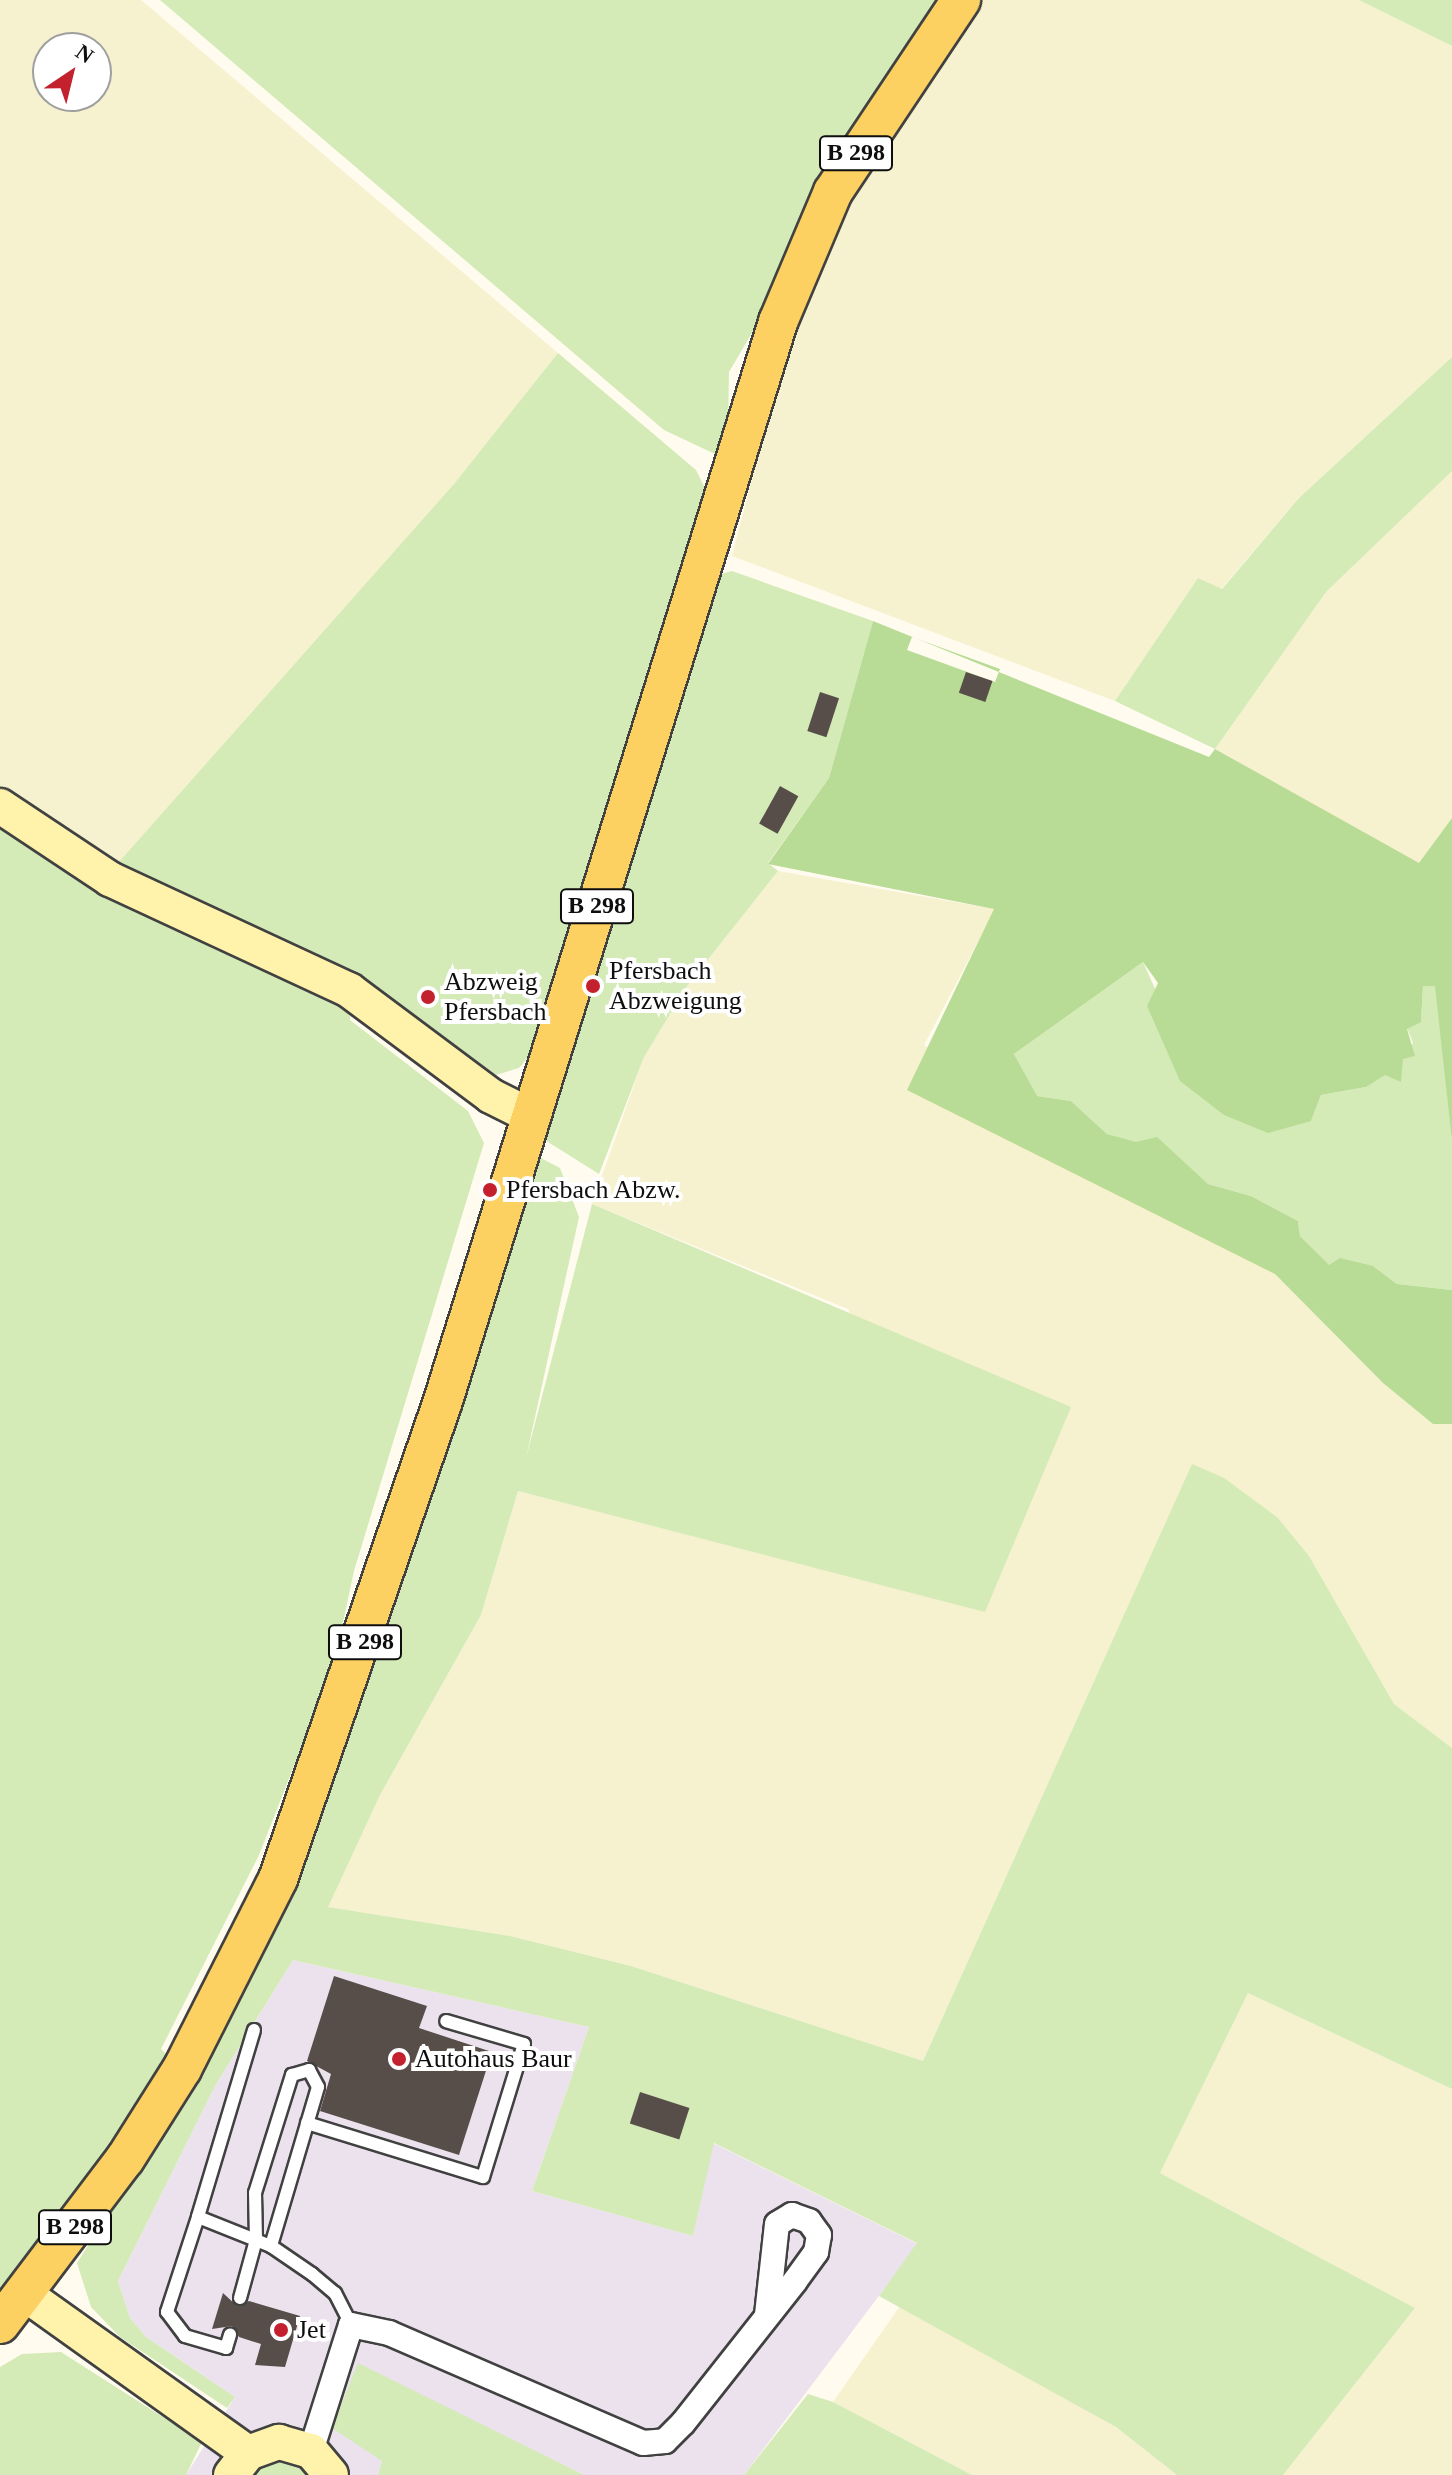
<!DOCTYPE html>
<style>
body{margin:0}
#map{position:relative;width:1452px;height:2475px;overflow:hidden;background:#fffbef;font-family:Georgia,serif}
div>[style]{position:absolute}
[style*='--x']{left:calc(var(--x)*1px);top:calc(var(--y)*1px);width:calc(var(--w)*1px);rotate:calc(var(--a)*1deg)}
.industrial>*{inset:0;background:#ebe2ed}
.farmland>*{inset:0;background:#f6f1ce}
.green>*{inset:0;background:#d4ebb7}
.forest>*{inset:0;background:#b8dc95}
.building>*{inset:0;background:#574e4a;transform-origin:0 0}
.roads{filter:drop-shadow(2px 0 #414141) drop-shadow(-2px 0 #414141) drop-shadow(0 2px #414141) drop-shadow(0 -2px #414141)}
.service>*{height:12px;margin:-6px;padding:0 6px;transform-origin:6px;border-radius:6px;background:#fff}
.minor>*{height:24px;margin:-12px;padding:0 12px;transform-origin:12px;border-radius:12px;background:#fff}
.secondary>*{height:34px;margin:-17px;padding:0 17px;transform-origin:17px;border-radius:17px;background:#fff2aa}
.primary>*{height:38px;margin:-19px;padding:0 19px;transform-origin:19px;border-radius:19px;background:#fdd161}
.dots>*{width:22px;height:22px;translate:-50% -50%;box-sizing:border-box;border:4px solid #fff;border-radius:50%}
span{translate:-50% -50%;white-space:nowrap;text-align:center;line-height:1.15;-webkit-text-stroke:8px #fff;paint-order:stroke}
.shield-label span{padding:2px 6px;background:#fff;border:2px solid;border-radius:6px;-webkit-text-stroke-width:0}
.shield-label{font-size:24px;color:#0e0e0e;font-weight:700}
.poi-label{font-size:26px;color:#0e0e0e}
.left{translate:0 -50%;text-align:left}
.north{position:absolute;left:32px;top:32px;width:80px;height:80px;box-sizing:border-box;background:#fff;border:2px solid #9f9f9f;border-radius:50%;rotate:35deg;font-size:22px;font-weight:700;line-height:32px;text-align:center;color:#0e0e0e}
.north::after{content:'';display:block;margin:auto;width:28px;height:36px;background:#c3212e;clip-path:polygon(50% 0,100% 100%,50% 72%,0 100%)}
</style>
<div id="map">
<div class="industrial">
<i style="clip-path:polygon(293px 1960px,589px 2027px,532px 2191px,693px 2236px,713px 2143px,918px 2244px,744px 2475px,584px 2475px,358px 2364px,382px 2461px,378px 2475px,186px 2475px,235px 2397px,146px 2337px,130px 2318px,118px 2281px,215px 2086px)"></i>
</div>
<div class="farmland">
<i style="clip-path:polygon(evenodd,0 0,141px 0,558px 353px,456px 483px,110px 872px,0 806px,0 0,48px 48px,96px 48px,96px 96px,48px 96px,48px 48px)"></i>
<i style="clip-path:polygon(972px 0,1359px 0,1452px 46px,1452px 357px,1299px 498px,1221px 589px,1198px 578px,1115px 701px,732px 556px,785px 351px,819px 258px,898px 110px)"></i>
<i style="clip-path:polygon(1452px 471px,1452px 818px,1419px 864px,1215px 749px,1326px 592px)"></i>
<i style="clip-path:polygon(778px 871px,995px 909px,924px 1045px,1275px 1274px,1383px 1383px,1433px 1424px,1452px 1424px,1452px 1748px,1394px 1704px,1309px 1556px,1278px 1518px,1192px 1465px,923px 2061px,631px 1966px,510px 1936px,327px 1907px,380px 1795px,481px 1615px,518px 1491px,985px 1611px,848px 1309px,592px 1204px,644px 1057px,687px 986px)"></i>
<i style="clip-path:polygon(1248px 1993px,1452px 2089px,1452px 2475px,1283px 2475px,1415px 2308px,1160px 2173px)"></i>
<i style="clip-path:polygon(900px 2306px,1116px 2427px,1177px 2475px,972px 2475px,833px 2402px)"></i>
</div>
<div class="green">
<i style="clip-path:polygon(160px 0,948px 0,729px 372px,728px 425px,715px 454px,664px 430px)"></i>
<i style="clip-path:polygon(1359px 0,1452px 0,1452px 46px)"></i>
<i style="clip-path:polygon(558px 353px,696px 470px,707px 492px,534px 1050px,519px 1068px,496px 1075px,398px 1005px,110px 872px,455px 483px)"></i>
<i style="clip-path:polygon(1452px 357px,1452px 471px,1326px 592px,1215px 749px,1115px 701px,1198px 578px,1222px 589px,1299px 498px)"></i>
<i style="clip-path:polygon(732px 571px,873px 621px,829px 778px,768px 863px,778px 871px,687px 986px,644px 1057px,599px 1174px,540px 1137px,714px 576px)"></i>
<i style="clip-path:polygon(0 820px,352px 1006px,350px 1020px,468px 1111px,484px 1143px,354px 1571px,334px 1664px,259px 1855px,161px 2049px,168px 2056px,106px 2162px,0 2294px)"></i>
<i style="clip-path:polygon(1143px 962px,1156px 991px,1311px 1121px,1321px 1095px,1366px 1087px,1403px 1059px,1413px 1043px,1407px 1028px,1421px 1021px,1423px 986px,1436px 986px,1452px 1142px,1452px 1290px,1397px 1284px,1373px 1266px,1329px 1266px,1300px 1236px,1298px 1221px,1251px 1196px,1208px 1184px,1165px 1153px,1107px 1134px,1071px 1101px,1036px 1096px,1014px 1054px)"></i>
<i style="clip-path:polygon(535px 1155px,560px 1168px,579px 1217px,526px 1458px,592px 1204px,1071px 1407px,985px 1612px,518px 1491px,481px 1615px,380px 1795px,328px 1907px,510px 1936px,631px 1966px,923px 2061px,1192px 1464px,1224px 1478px,1278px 1518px,1309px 1556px,1394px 1704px,1452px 1748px,1452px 2089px,1248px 1993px,1160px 2173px,1415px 2308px,1283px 2475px,1177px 2475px,1116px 2427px,879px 2296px,917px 2243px,714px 2143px,693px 2236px,532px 2191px,589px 2027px,293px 1960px,215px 2086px,118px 2281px,130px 2318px,146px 2337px,235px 2397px,227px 2408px,120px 2337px,91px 2307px,77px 2263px,187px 2089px)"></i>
<i style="clip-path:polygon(61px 2352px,202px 2442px,186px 2475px,0 2475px,0 2367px,22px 2354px)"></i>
<i style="clip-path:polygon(358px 2363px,584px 2475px,378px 2475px,382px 2461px,332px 2428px)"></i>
<i style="clip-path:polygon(808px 2394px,833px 2402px,972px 2475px,744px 2475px)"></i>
<i style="clip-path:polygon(291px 2454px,319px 2475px,243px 2475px,245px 2471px)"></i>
</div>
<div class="forest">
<i style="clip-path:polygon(evenodd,873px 621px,1209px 757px,1215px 749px,1419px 863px,1452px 818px,1452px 1142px,1435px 986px,1423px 986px,1421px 1022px,1407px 1029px,1415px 1056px,1403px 1059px,1401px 1082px,1385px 1075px,1366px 1087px,1321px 1095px,1311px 1121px,1268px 1133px,1224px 1115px,1180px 1081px,1147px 1006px,1158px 983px,1143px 962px,1014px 1054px,1037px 1096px,1071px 1101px,1107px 1134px,1136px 1142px,1157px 1137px,1208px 1184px,1251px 1196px,1298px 1221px,1300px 1236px,1329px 1265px,1340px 1258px,1373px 1266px,1397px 1284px,1452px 1290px,1452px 1424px,1433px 1424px,1383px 1383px,1275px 1274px,907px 1090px,994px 909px,768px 864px,829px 778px,873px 621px,912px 637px,1000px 669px,995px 682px,907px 650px,912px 637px)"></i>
</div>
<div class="building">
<i style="left:966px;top:672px;width:28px;height:22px;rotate:19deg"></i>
<i style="left:820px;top:692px;width:20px;height:41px;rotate:18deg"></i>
<i style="left:780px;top:786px;width:21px;height:43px;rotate:29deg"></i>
<i style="clip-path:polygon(334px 1976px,427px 2006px,419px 2028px,492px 2052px,459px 2155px,320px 2111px,331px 2074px,307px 2061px)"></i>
<i style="left:640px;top:2092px;width:52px;height:33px;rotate:18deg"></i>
<i style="clip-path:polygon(223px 2293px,237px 2306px,249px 2301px,300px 2316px,285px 2367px,255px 2365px,261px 2344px,239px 2337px,232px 2326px,212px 2329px)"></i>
</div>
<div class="roads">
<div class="service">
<i style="--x:254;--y:2030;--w:195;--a:106.7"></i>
<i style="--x:198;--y:2217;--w:79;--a:21.7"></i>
<i style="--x:271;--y:2246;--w:50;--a:34.3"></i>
<i style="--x:312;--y:2274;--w:30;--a:40"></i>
<i style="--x:335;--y:2293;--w:36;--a:63"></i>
<i style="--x:307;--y:2123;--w:184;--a:17.1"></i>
<i style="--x:483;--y:2177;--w:139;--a:-72.9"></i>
<i style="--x:524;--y:2044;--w:81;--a:-163.6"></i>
<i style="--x:198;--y:2217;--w:100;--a:108.1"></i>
<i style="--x:167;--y:2312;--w:30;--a:53"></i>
<i style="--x:185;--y:2336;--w:43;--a:16.3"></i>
<i style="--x:226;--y:2348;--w:14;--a:-73"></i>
<i style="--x:240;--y:2298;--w:60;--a:-74.6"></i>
<i style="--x:256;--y:2240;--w:47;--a:-91.2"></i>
<i style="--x:255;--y:2193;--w:124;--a:-72.6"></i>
<i style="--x:292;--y:2075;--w:18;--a:-16"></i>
<i style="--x:309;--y:2070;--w:19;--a:62"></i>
<i style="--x:318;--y:2087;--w:166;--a:106.5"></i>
</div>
<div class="minor">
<i style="--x:311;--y:2451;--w:132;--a:-72.4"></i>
<i style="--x:351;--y:2325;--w:39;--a:12"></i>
<i style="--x:389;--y:2333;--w:277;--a:23.4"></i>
<i style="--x:643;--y:2443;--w:22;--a:-5"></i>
<i style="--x:665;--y:2441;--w:25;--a:-45"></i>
<i style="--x:683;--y:2423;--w:181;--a:-51.7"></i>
<i style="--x:795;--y:2281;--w:36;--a:-54"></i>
<i style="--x:816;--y:2252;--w:17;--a:-80"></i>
<i style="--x:819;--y:2235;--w:17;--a:-126"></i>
<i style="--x:809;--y:2221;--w:18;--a:-161"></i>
<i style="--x:792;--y:2215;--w:17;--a:149"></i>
<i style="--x:777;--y:2224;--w:92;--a:96.3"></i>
</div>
<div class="secondary">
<i style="--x:0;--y:806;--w:132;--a:33.6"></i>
<i style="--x:110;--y:879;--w:264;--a:24.9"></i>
<i style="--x:349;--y:990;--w:177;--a:36.7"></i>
<i style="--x:491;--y:1096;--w:47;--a:26.6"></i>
<i style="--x:25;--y:2294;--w:274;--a:35.5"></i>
<i style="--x:231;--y:2475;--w:28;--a:-52"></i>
<i style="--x:248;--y:2453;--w:33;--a:-20"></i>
<i style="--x:279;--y:2442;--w:33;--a:16"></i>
<i style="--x:311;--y:2451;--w:31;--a:50"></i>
</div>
<div class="primary">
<i style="--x:0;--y:2324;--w:207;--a:-52.9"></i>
<i style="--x:125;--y:2159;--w:107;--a:-57.7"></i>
<i style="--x:182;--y:2069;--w:213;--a:-63.2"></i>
<i style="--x:278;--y:1879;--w:506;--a:-70.96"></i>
<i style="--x:443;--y:1401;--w:1130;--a:-72.75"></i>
<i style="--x:778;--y:322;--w:141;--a:-67.1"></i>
<i style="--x:833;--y:192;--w:231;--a:-56.3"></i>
</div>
</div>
<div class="dots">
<i style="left:593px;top:986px;background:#c3212e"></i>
<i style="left:428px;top:997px;background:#c3212e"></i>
<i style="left:490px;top:1190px;background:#c3212e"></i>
<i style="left:399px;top:2059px;background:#c3212e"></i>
<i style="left:281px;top:2330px;background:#c3212e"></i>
</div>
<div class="shield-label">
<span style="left:856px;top:153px">B 298</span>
<span style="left:597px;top:906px">B 298</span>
<span style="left:365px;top:1642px">B 298</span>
<span style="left:75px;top:2227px">B 298</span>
</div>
<div class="poi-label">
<span class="left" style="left:609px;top:986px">Pfersbach<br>Abzweigung</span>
<span class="left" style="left:444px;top:997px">Abzweig<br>Pfersbach</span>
<span class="left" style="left:506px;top:1190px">Pfersbach Abzw.</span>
<span class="left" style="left:415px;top:2059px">Autohaus Baur</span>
<span class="left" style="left:297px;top:2330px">Jet</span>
</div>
<div class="north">N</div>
</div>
